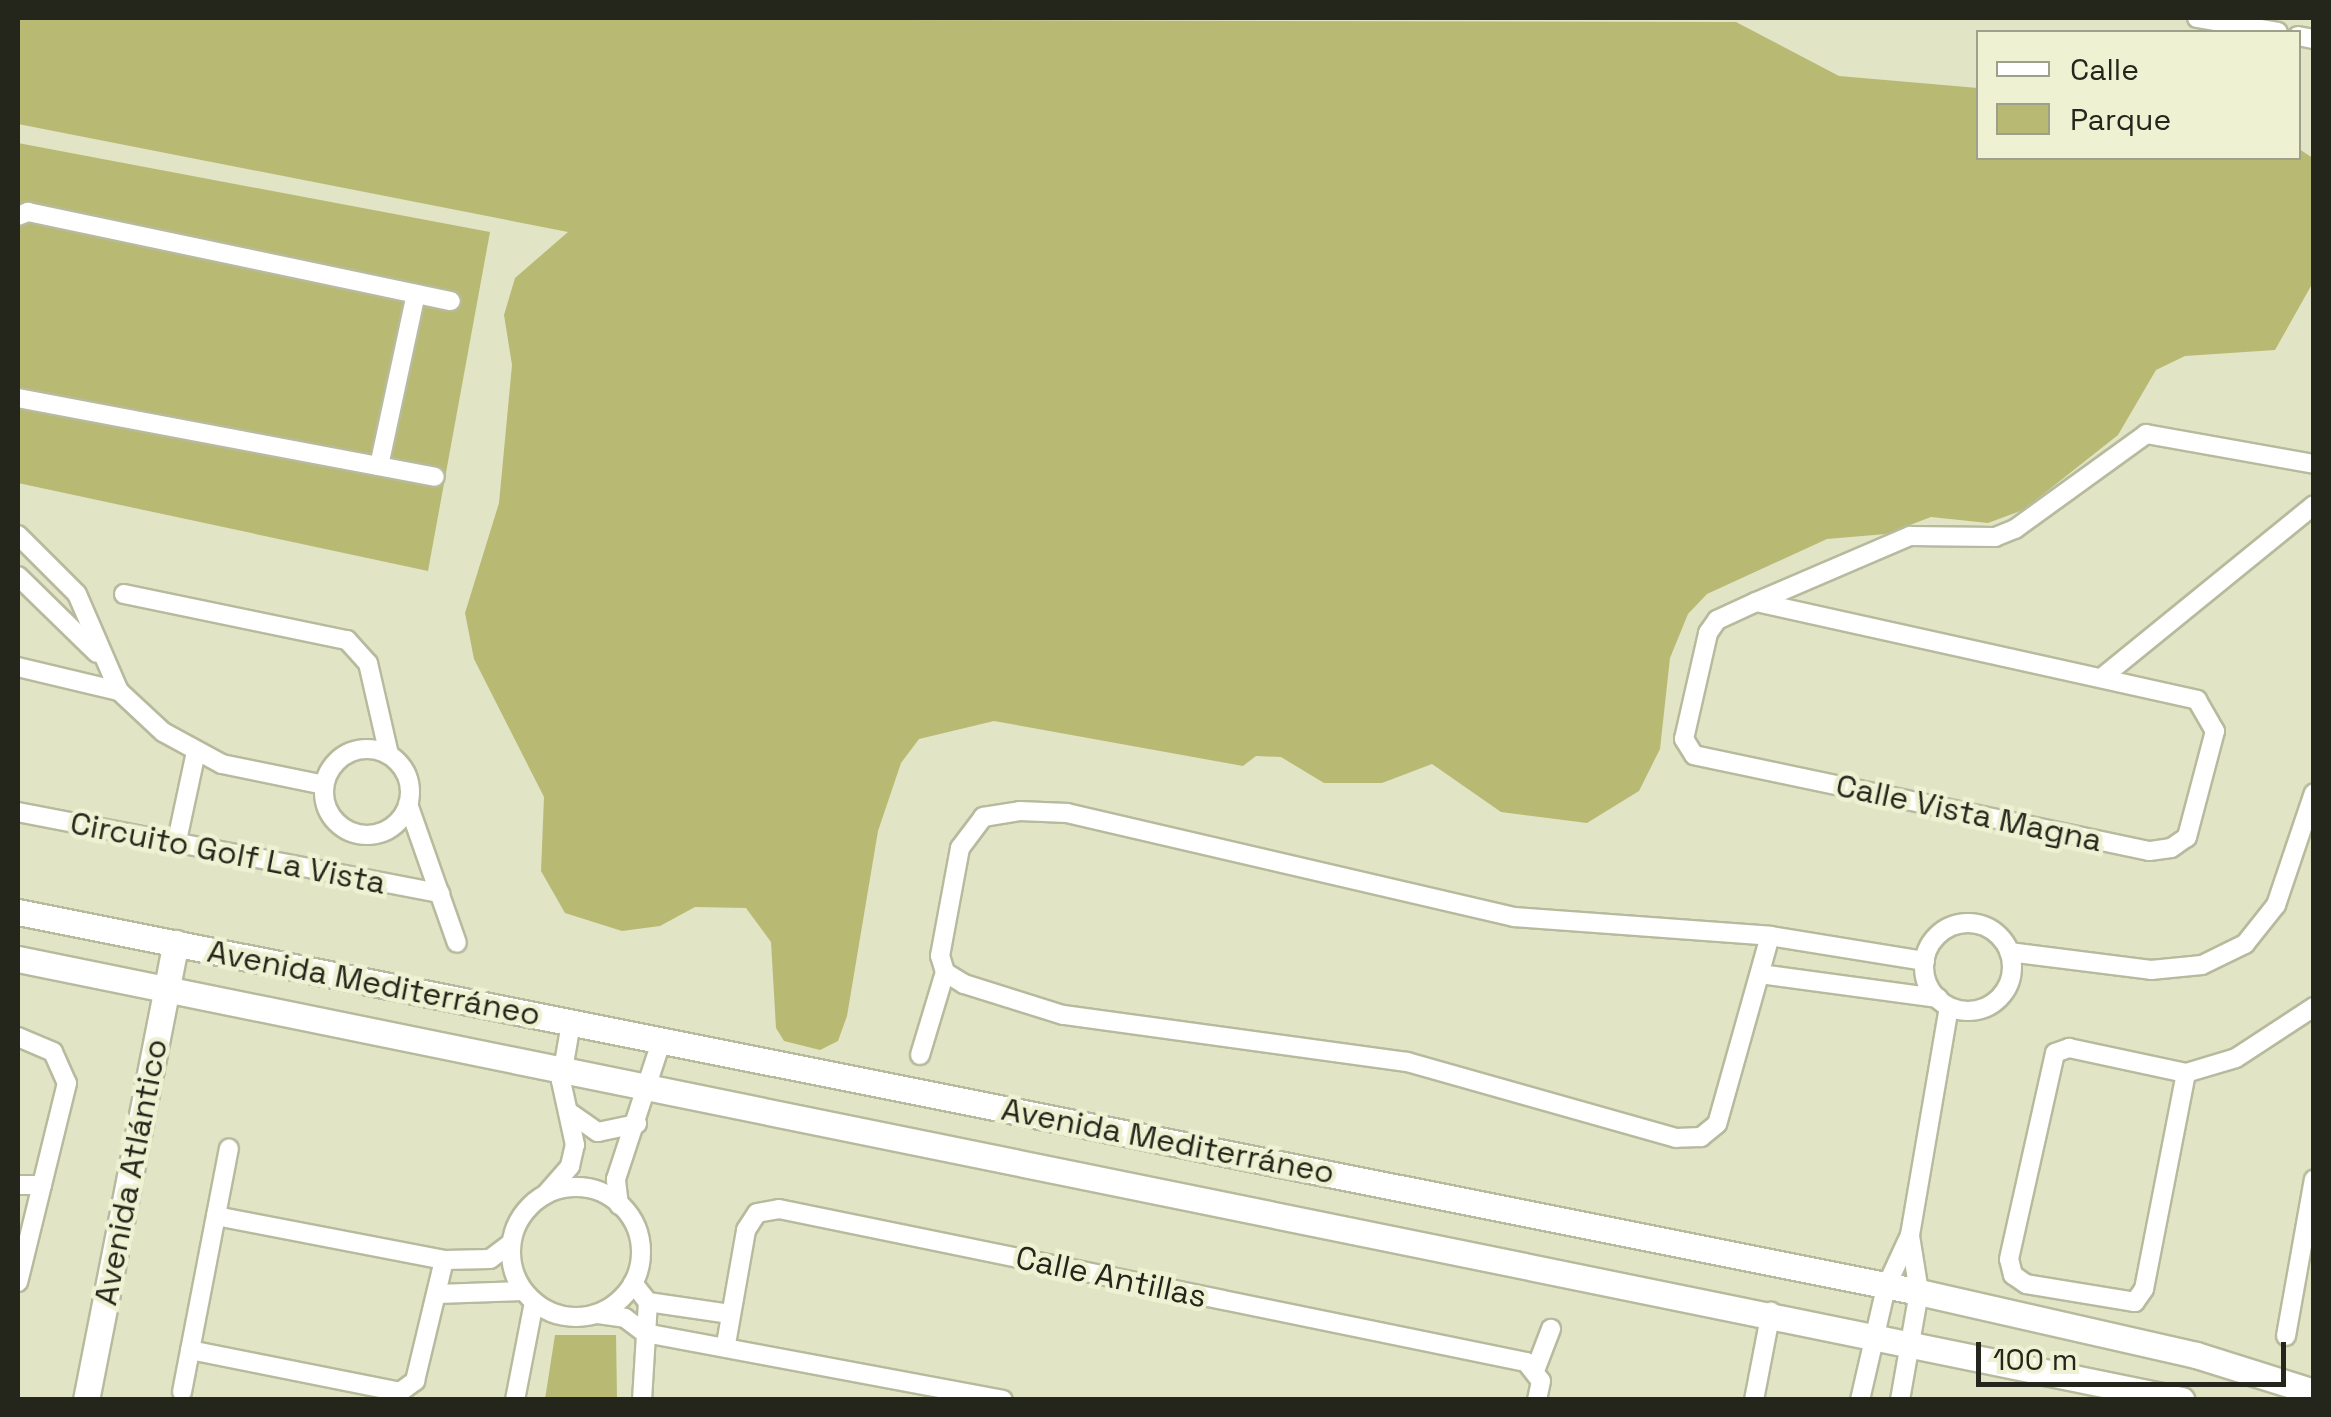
<!DOCTYPE html>
<meta charset="utf-8">
<style>
body{margin:0}
#map{position:relative;width:2331px;height:1417px;overflow:hidden;background:#e2e4c6;font-family:"Space Grotesk",sans-serif}
div>[style]{position:absolute}
[style*='--x']{left:calc(var(--x)*1px);top:calc(var(--y)*1px);width:calc(var(--w)*1px);rotate:calc(var(--a)*1deg)}
.green>*{inset:0;background:#b8ba74}
.roads{filter:drop-shadow(2px 0 #b8ba9d) drop-shadow(-2px 0 #b8ba9d) drop-shadow(0 2px #b8ba9d) drop-shadow(0 -2px #b8ba9d)}
.street>*{height:18px;margin:-9px;padding:0 9px;transform-origin:9px;border-radius:9px;background:#fff}
.street>.ring{margin:-9px;padding:0;box-sizing:content-box;background:none;border:18px solid #fff;border-radius:50%}
.secondary>*{height:25px;margin:-12.5px;padding:0 12.5px;transform-origin:12.5px;border-radius:12.5px;background:#fff}
span{translate:-50% -50%;white-space:nowrap;text-align:center;line-height:1.15;-webkit-text-stroke:9px #eff1d3;paint-order:stroke}
.street-label{font-size:32px;color:#25261b}
.frame{position:absolute;inset:0;border:20px solid #25261b;pointer-events:none}
.legend{position:absolute;left:1976px;top:30px;width:325px;height:130px;box-sizing:border-box;background:#eff1d3;border:2px solid #9ea089;margin:0;padding:12px 18px;list-style:none;font-size:30px;color:#25261b}
.legend li{display:flex;align-items:center;gap:20px;height:50px}
.legend b{width:50px;border:2px solid #9ea089}
.scale{position:absolute;left:1976px;top:1342px;width:310px;height:45px;box-sizing:border-box;border:5px solid #25261b;border-top:0;padding-left:12px;font-size:30px;line-height:35px;white-space:nowrap;color:#25261b;-webkit-text-stroke:8px #eff1d3;paint-order:stroke}
</style>
<div id="map">
<div class="green">
<i style="clip-path:polygon(18px 18px,1736px 22px,1839px 76px,1978px 88px,1978px 158px,2298px 158px,2299px 149px,2313px 158px,2311px 286px,2275px 350px,2185px 356px,2156px 370px,2118px 435px,2023px 510px,1988px 523px,1931px 517px,1886px 534px,1827px 539px,1707px 594px,1688px 614px,1670px 658px,1660px 749px,1639px 791px,1587px 823px,1501px 812px,1432px 764px,1382px 783px,1324px 783px,1281px 757px,1256px 756px,1243px 766px,994px 721px,919px 739px,901px 763px,878px 831px,847px 1016px,838px 1041px,820px 1050px,784px 1041px,776px 1028px,771px 942px,746px 908px,695px 907px,660px 926px,622px 931px,565px 913px,541px 871px,544px 797px,474px 659px,465px 613px,499px 503px,512px 365px,504px 315px,515px 278px,568px 232px,18px 124px)"></i>
<i style="clip-path:polygon(18px 143px,490px 232px,428px 571px,18px 483px)"></i>
<i style="clip-path:polygon(555px 1335px,616px 1335px,617px 1399px,545px 1399px)"></i>
</div>
<div class="roads">
<div class="street">
<i style="--x:2197;--y:18;--w:82;--a:9.8"></i>
<i style="--x:2298;--y:36;--w:16;--a:11"></i>
<i style="--x:18;--y:216;--w:11;--a:-22"></i>
<i style="--x:28;--y:212;--w:432;--a:11.9"></i>
<i style="--x:18;--y:398;--w:424;--a:10.7"></i>
<i style="--x:379;--y:466;--w:176;--a:-77.9"></i>
<i style="--x:18;--y:535;--w:83;--a:45"></i>
<i style="--x:77;--y:594;--w:106;--a:66.6"></i>
<i style="--x:119;--y:691;--w:60;--a:43"></i>
<i style="--x:163;--y:732;--w:67;--a:28.5"></i>
<i style="--x:222;--y:764;--w:104;--a:11.6"></i>
<i style="--x:18;--y:576;--w:110;--a:44.3"></i>
<i style="--x:124;--y:594;--w:228;--a:11.7"></i>
<i style="--x:347;--y:640;--w:31;--a:48"></i>
<i style="--x:368;--y:663;--w:94;--a:77.1"></i>
<i style="--x:1756;--y:602;--w:452;--a:12.5"></i>
<i style="--x:2197;--y:700;--w:36;--a:60"></i>
<i style="--x:2215;--y:731;--w:110;--a:104.8"></i>
<i style="--x:2187;--y:837;--w:19;--a:145"></i>
<i style="--x:2171;--y:848;--w:22;--a:172"></i>
<i style="--x:2149;--y:851;--w:465;--a:-168.1"></i>
<i style="--x:1694;--y:755;--w:19;--a:-122"></i>
<i style="--x:1684;--y:739;--w:109;--a:-77.2"></i>
<i style="--x:1708;--y:633;--w:16;--a:-55"></i>
<i style="--x:1717;--y:620;--w:43;--a:-24.8"></i>
<i style="--x:1756;--y:602;--w:168;--a:-23.2"></i>
<i style="--x:1910;--y:536;--w:85;--a:0.7"></i>
<i style="--x:1995;--y:537;--w:22;--a:-22"></i>
<i style="--x:2015;--y:529;--w:162;--a:-35.9"></i>
<i style="--x:2146;--y:434;--w:171;--a:10.1"></i>
<i style="--x:18;--y:667;--w:104;--a:13.4"></i>
<i style="--x:2105;--y:675;--w:269;--a:-39.1"></i>
<i class="ring" style="left:324px;top:749px;width:68px;height:68px"></i>
<i style="--x:408;--y:804;--w:147;--a:70.6"></i>
<i style="--x:18;--y:812;--w:430;--a:10.9"></i>
<i style="--x:176;--y:845;--w:95;--a:-77.9"></i>
<i class="ring" style="left:1924px;top:923px;width:70px;height:70px"></i>
<i style="--x:1770;--y:936;--w:195;--a:105.7"></i>
<i style="--x:1717;--y:1124;--w:21;--a:141"></i>
<i style="--x:1701;--y:1137;--w:25;--a:178"></i>
<i style="--x:1676;--y:1138;--w:280;--a:-164.2"></i>
<i style="--x:1407;--y:1062;--w:347;--a:-172.2"></i>
<i style="--x:1063;--y:1015;--w:104;--a:-162.6"></i>
<i style="--x:964;--y:984;--w:22;--a:-148"></i>
<i style="--x:945;--y:972;--w:17;--a:-107"></i>
<i style="--x:940;--y:956;--w:110;--a:-79.5"></i>
<i style="--x:960;--y:848;--w:39;--a:-53"></i>
<i style="--x:983;--y:817;--w:37;--a:-9"></i>
<i style="--x:1020;--y:811;--w:47;--a:2.4"></i>
<i style="--x:1067;--y:813;--w:459;--a:13.1"></i>
<i style="--x:1514;--y:917;--w:257;--a:4.2"></i>
<i style="--x:1770;--y:936;--w:157;--a:9.2"></i>
<i style="--x:2009;--y:952;--w:143;--a:7.2"></i>
<i style="--x:2151;--y:970;--w:51;--a:-5.6"></i>
<i style="--x:2202;--y:965;--w:48;--a:-26"></i>
<i style="--x:2245;--y:944;--w:50;--a:-51.5"></i>
<i style="--x:2276;--y:905;--w:118;--a:-71.3"></i>
<i style="--x:1760;--y:974;--w:180;--a:7.7"></i>
<i style="--x:18;--y:1037;--w:38;--a:23"></i>
<i style="--x:53;--y:1052;--w:34;--a:66"></i>
<i style="--x:67;--y:1083;--w:205;--a:103.8"></i>
<i style="--x:920;--y:1055;--w:87;--a:-73.2"></i>
<i style="--x:2186;--y:1073;--w:220;--a:101"></i>
<i style="--x:2144;--y:1289;--w:16;--a:125"></i>
<i style="--x:2135;--y:1302;--w:110;--a:-170.6"></i>
<i style="--x:2026;--y:1284;--w:16;--a:-145"></i>
<i style="--x:2013;--y:1275;--w:16;--a:-104"></i>
<i style="--x:2009;--y:1259;--w:211;--a:-77.4"></i>
<i style="--x:2055;--y:1053;--w:15;--a:-20"></i>
<i style="--x:2069;--y:1048;--w:120;--a:12.1"></i>
<i style="--x:2186;--y:1073;--w:52;--a:-16.7"></i>
<i style="--x:2236;--y:1058;--w:93;--a:-33.2"></i>
<i style="--x:569;--y:1112;--w:35;--a:35"></i>
<i style="--x:598;--y:1132;--w:40;--a:-12"></i>
<i style="--x:18;--y:1185;--w:24;--a:0"></i>
<i class="ring" style="left:511px;top:1187px;width:112px;height:112px"></i>
<i style="--x:546;--y:1194;--w:37;--a:-49"></i>
<i style="--x:570;--y:1166;--w:22;--a:-77"></i>
<i style="--x:575;--y:1145;--w:66;--a:-102.3"></i>
<i style="--x:561;--y:1081;--w:59;--a:-80.2"></i>
<i style="--x:619;--y:1205;--w:26;--a:-97"></i>
<i style="--x:616;--y:1179;--w:147;--a:-71.8"></i>
<i style="--x:216;--y:1216;--w:232;--a:10.9"></i>
<i style="--x:444;--y:1260;--w:46;--a:-1.2"></i>
<i style="--x:490;--y:1259;--w:25;--a:-37"></i>
<i style="--x:633;--y:1283;--w:24;--a:52"></i>
<i style="--x:648;--y:1302;--w:98;--a:93.5"></i>
<i style="--x:437;--y:1294;--w:86;--a:-2"></i>
<i style="--x:648;--y:1302;--w:83;--a:8.3"></i>
<i style="--x:598;--y:1314;--w:27;--a:8"></i>
<i style="--x:625;--y:1318;--w:25;--a:37"></i>
<i style="--x:645;--y:1333;--w:364;--a:10.6"></i>
<i style="--x:2286;--y:1336;--w:159;--a:-79.9"></i>
<i style="--x:726;--y:1344;--w:116;--a:-80"></i>
<i style="--x:746;--y:1230;--w:20;--a:-57"></i>
<i style="--x:757;--y:1213;--w:22;--a:-10"></i>
<i style="--x:779;--y:1209;--w:763;--a:11.58"></i>
<i style="--x:1526;--y:1362;--w:24;--a:52"></i>
<i style="--x:1541;--y:1381;--w:19;--a:102"></i>
<i style="--x:190;--y:1350;--w:214;--a:11.3"></i>
<i style="--x:400;--y:1392;--w:19;--a:-36"></i>
<i style="--x:415;--y:1381;--w:124;--a:-76.5"></i>
<i style="--x:1536;--y:1368;--w:42;--a:-69"></i>
<i style="--x:182;--y:1392;--w:248;--a:-79.1"></i>
<i style="--x:515;--y:1400;--w:100;--a:-79"></i>
<i style="--x:1754;--y:1400;--w:90;--a:-79.1"></i>
<i style="--x:1860;--y:1400;--w:116;--a:-77"></i>
<i style="--x:1886;--y:1287;--w:57;--a:-65.2"></i>
<i style="--x:1910;--y:1235;--w:231;--a:-80.3"></i>
<i style="--x:1900;--y:1400;--w:110;--a:-80"></i>
<i style="--x:1919;--y:1292;--w:57;--a:-99.1"></i>
</div>
<div class="secondary">
<i style="--x:18;--y:912;--w:1939;--a:11.3"></i>
<i style="--x:1919;--y:1292;--w:284;--a:12.8"></i>
<i style="--x:2196;--y:1355;--w:124;--a:17.4"></i>
<i style="--x:18;--y:959;--w:2208;--a:11.52"></i>
<i style="--x:86;--y:1400;--w:466;--a:-78.9"></i>
</div>
</div>
<div class="street-label">
<span style="left:1969px;top:813px;rotate:12deg">Calle Vista Magna</span>
<span style="left:228px;top:853px;rotate:11deg">Circuito Golf La Vista</span>
<span style="left:374px;top:983px;rotate:11deg">Avenida Mediterráneo</span>
<span style="left:1168px;top:1141px;rotate:11deg">Avenida Mediterráneo</span>
<span style="left:131px;top:1172px;rotate:-79deg">Avenida Atlántico</span>
<span style="left:1111px;top:1277px;rotate:12deg">Calle Antillas</span>
</div>
<div class="frame"></div>
<ul class="legend">
<li><b style="height:12px;background:#fff"></b>Calle</li>
<li><b style="height:28px;background:#b8ba74"></b>Parque</li>
</ul>
<div class="scale">100 m</div>
</div>
